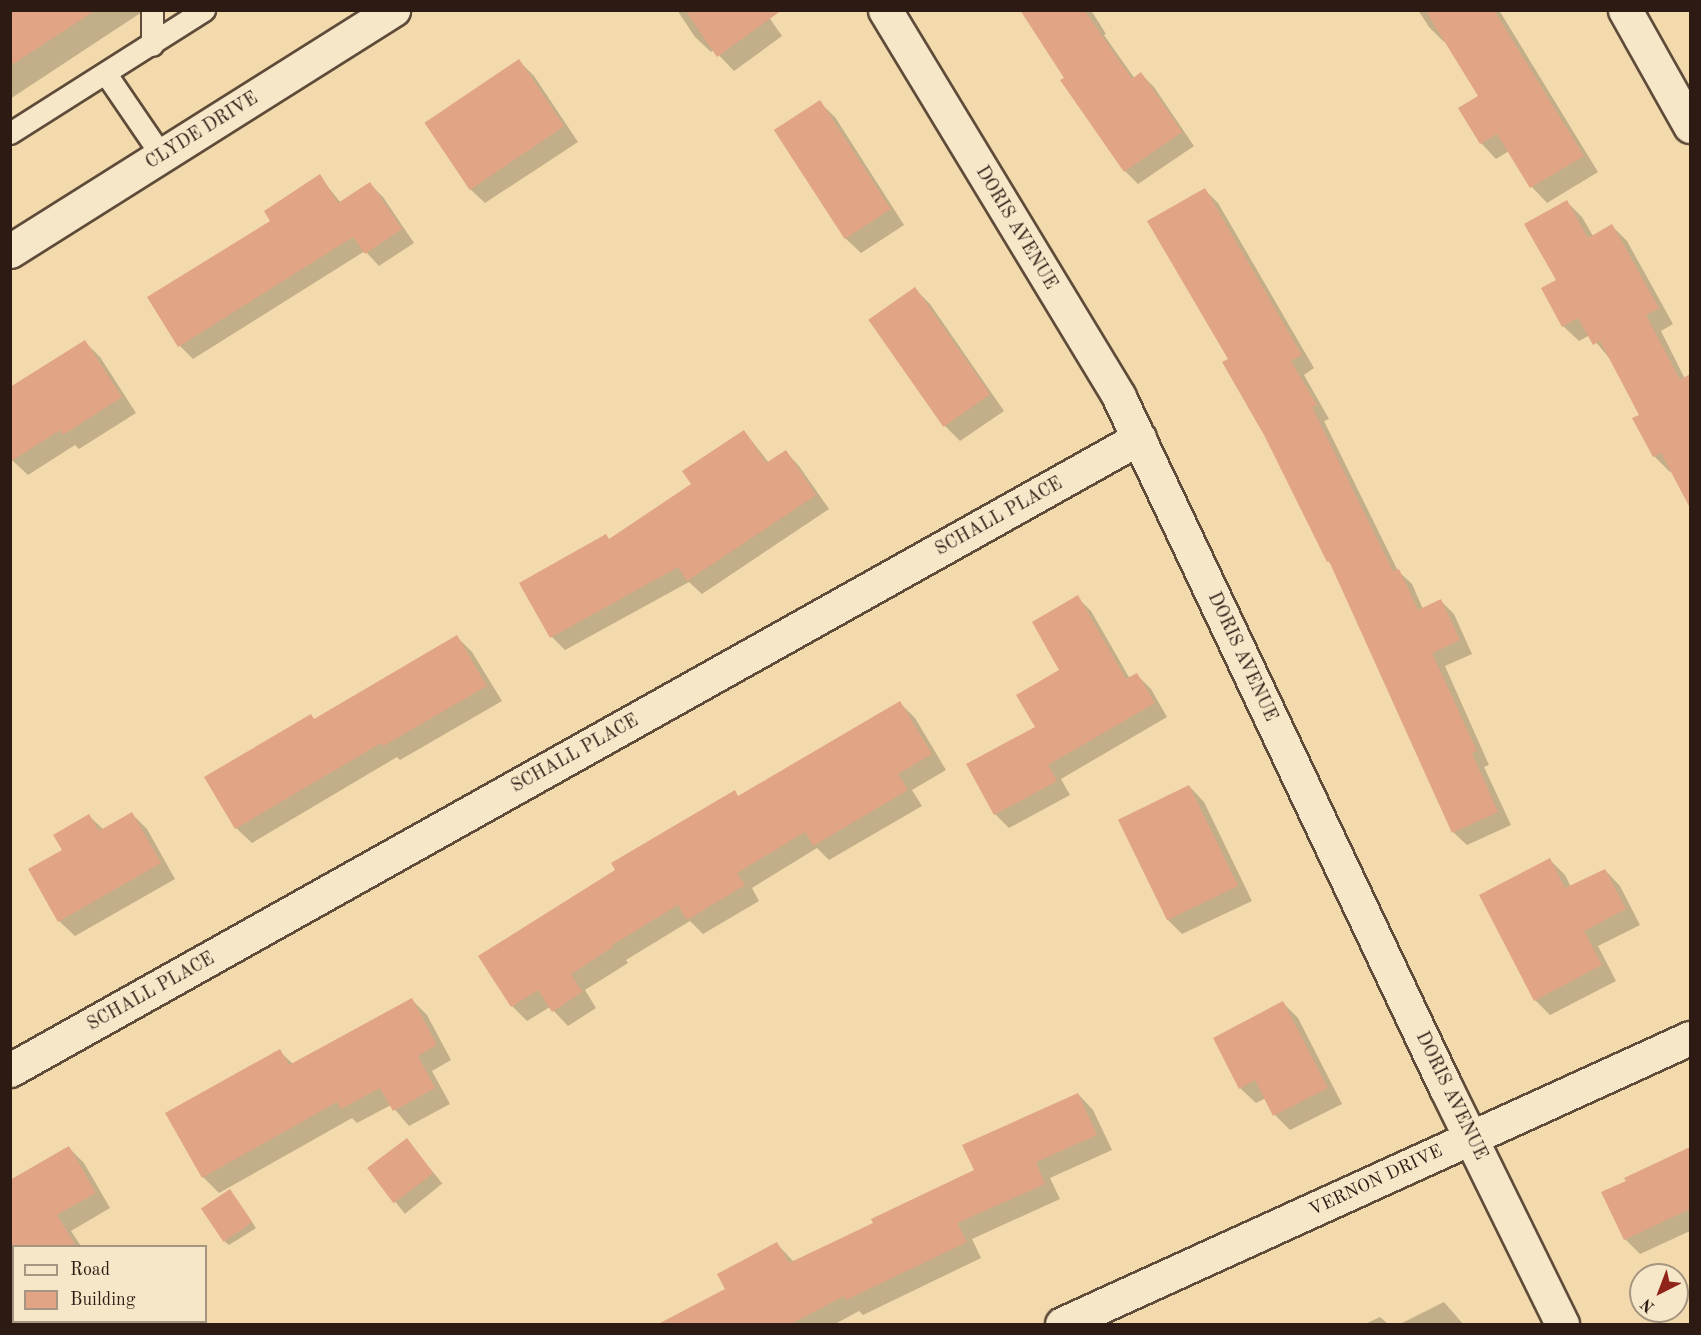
<!DOCTYPE html>
<style>
body{margin:0}
#map{position:relative;width:1701px;height:1335px;overflow:hidden;background:#f3daac;font-family:"Old Standard TT",serif}
div>[style]{position:absolute}
[style*='--x']{left:calc(var(--x)*1px);top:calc(var(--y)*1px);width:calc(var(--w)*1px);rotate:calc(var(--a)*1deg)}
.shadow>*{inset:0;background:#0003;transform-origin:0 0}
.building>*{inset:0;background:#e1a585;transform-origin:0 0}
.roads{filter:drop-shadow(2px 0 #5e4b39) drop-shadow(-2px 0 #5e4b39) drop-shadow(0 2px #5e4b39) drop-shadow(0 -2px #5e4b39)}
.service>*{height:21px;margin:-10.5px;padding:0 10.5px;transform-origin:10.5px;border-radius:10.5px;background:#f7e7c9}
.minor>*{height:33px;margin:-16.5px;padding:0 16.5px;transform-origin:16.5px;border-radius:16.5px;background:#f7e7c9}
.tertiary>*{height:33px;margin:-16.5px;padding:0 16.5px;transform-origin:16.5px;border-radius:16.5px;background:#f7e7c9}
span{translate:-50% -50%;white-space:nowrap;text-align:center;line-height:1.15;-webkit-text-stroke:4.5px #f7e7c9;paint-order:stroke}
.street-label{font-size:18px;color:#2d1b13}
.frame{position:absolute;inset:0;border:12px solid #2d1b13;pointer-events:none}
.legend{position:absolute;left:12px;top:1245px;width:195px;height:78px;box-sizing:border-box;background:#f7e7c9;border:2px solid #a69580;margin:0;padding:8px 10px;list-style:none;font-size:18px;color:#2d1b13}
.legend li{display:flex;align-items:center;gap:12px;height:30px}
.legend b{width:30px;border:2px solid #a69580}
.north{position:absolute;left:1629px;top:1263px;width:60px;height:60px;box-sizing:border-box;background:#f7e7c9;border:2px solid #a69580;border-radius:50%;rotate:222deg;font-size:16px;font-weight:700;line-height:24px;text-align:center;color:#2d1b13}
.north::after{content:'';display:block;margin:auto;width:21px;height:27px;background:#8f2418;clip-path:polygon(50% 0,100% 100%,50% 72%,0 100%)}
</style>
<div id="map">
<div class="shadow">
<i style="clip-path:polygon(10px 10px,145px 10px,10px 99px)"></i>
<i style="clip-path:polygon(677px 10px,764px 10px,782px 36px,734px 71px,714px 50px,711px 52px,695px 37px)"></i>
<i style="clip-path:polygon(1022px 10px,1091px 10px,1106px 34px,1104px 35px,1135px 79px,1141px 74px,1154px 87px,1194px 146px,1138px 184px,1125px 171px)"></i>
<i style="clip-path:polygon(1418px 10px,1499px 10px,1598px 172px,1547px 203px,1532px 187px,1509px 151px,1496px 159px,1481px 143px,1480px 97px,1446px 41px,1444px 42px,1429px 27px)"></i>
<i style="clip-path:polygon(519px 61px,534px 76px,578px 142px,485px 203px,469px 188px)"></i>
<i style="clip-path:polygon(819px 102px,835px 117px,904px 225px,861px 253px,845px 238px)"></i>
<i style="clip-path:polygon(319px 176px,341px 203px,370px 184px,383px 197px,414px 243px,379px 266px,365px 251px,193px 359px,180px 346px,149px 298px,272px 221px)"></i>
<i style="clip-path:polygon(1205px 190px,1218px 203px,1314px 368px,1304px 375px,1329px 419px,1324px 421px,1398px 571px,1412px 584px,1423px 609px,1441px 601px,1454px 614px,1472px 654px,1445px 666px,1489px 765px,1484px 767px,1511px 825px,1467px 845px,1453px 832px,1333px 566px,1328px 561px,1230px 360px)"></i>
<i style="clip-path:polygon(1567px 202px,1582px 217px,1593px 236px,1612px 226px,1627px 241px,1673px 324px,1661px 331px,1685px 379px,1690px 376px,1690px 493px,1672px 470px,1670px 472px,1654px 456px,1634px 419px,1641px 415px,1610px 359px,1590px 335px,1579px 341px,1563px 326px,1558px 281px)"></i>
<i style="clip-path:polygon(915px 289px,930px 304px,1004px 411px,960px 441px,945px 426px)"></i>
<i style="clip-path:polygon(85px 342px,100px 357px,136px 413px,79px 449px,75px 445px,28px 475px,12px 460px)"></i>
<i style="clip-path:polygon(744px 431px,769px 463px,786px 452px,799px 466px,829px 509px,702px 594px,689px 582px,565px 650px,552px 637px,610px 540px,693px 485px)"></i>
<i style="clip-path:polygon(1077px 597px,1091px 611px,1130px 679px,1137px 675px,1151px 689px,1167px 717px,1061px 779px,1070px 795px,1009px 828px,995px 814px,968px 765px,1037px 728px,1061px 670px)"></i>
<i style="clip-path:polygon(457px 637px,472px 652px,502px 701px,400px 760px,397px 757px,252px 843px,236px 828px,315px 720px)"></i>
<i style="clip-path:polygon(900px 703px,915px 718px,946px 770px,912px 790px,922px 806px,829px 860px,817px 848px,752px 888px,759px 901px,703px 934px,690px 921px,626px 960px,628px 963px,585px 990px,596px 1008px,568px 1026px,550px 1007px,527px 1021px,512px 1006px,617px 871px,734px 792px,739px 797px)"></i>
<i style="clip-path:polygon(1189px 786px,1204px 802px,1252px 901px,1182px 934px,1167px 919px)"></i>
<i style="clip-path:polygon(132px 814px,147px 829px,175px 879px,75px 936px,59px 921px,64px 851px,89px 816px,104px 830px)"></i>
<i style="clip-path:polygon(1550px 860px,1565px 875px,1571px 887px,1605px 870px,1620px 886px,1640px 925px,1598px 946px,1616px 981px,1550px 1015px,1535px 1000px)"></i>
<i style="clip-path:polygon(411px 999px,427px 1015px,451px 1060px,432px 1071px,450px 1104px,409px 1126px,391px 1105px,357px 1123px,352px 1118px,219px 1193px,203px 1177px,167px 1113px,279px 1051px,293px 1064px)"></i>
<i style="clip-path:polygon(1283px 1003px,1298px 1018px,1342px 1104px,1290px 1130px,1275px 1115px,1266px 1098px,1256px 1103px,1240px 1088px)"></i>
<i style="clip-path:polygon(1078px 1094px,1093px 1110px,1112px 1150px,1050px 1178px,1060px 1199px,972px 1239px,981px 1258px,863px 1315px,859px 1311px,835px 1324px,661px 1324px,727px 1290px,777px 1244px,794px 1262px,875px 1224px,976px 1171px)"></i>
<i style="left:407px;top:1140px;width:56px;height:48px;rotate:51deg"></i>
<i style="clip-path:polygon(68px 1147px,84px 1163px,110px 1208px,71px 1231px,81px 1246px,14px 1246px,14px 1263px,10px 1258px,10px 1181px)"></i>
<i style="clip-path:polygon(1690px 1148px,1690px 1231px,1640px 1254px,1625px 1239px,1626px 1178px)"></i>
<i style="clip-path:polygon(234px 1196px,256px 1228px,229px 1245px,224px 1241px)"></i>
<i style="clip-path:polygon(1444px 1302px,1463px 1324px,1400px 1324px)"></i>
<i style="clip-path:polygon(1380px 1317px,1388px 1324px,1365px 1324px)"></i>
</div>
<div class="building">
<i style="clip-path:polygon(10px 10px,96px 10px,10px 66px)"></i>
<i style="clip-path:polygon(685px 10px,782px 10px,717px 57px)"></i>
<i style="clip-path:polygon(1020px 10px,1084px 10px,1132px 79px,1141px 72px,1182px 132px,1124px 172px,1060px 80px,1064px 78px)"></i>
<i style="clip-path:polygon(1425px 10px,1494px 10px,1584px 156px,1530px 188px,1497px 134px,1480px 144px,1458px 108px,1478px 96px)"></i>
<i style="left:519px;top:59px;width:81px;height:114px;rotate:56deg"></i>
<i style="left:820px;top:100px;width:130px;height:55px;rotate:57deg"></i>
<i style="clip-path:polygon(320px 174px,338px 203px,370px 182px,402px 229px,365px 254px,353px 237px,178px 347px,147px 297px,270px 221px,264px 211px)"></i>
<i style="clip-path:polygon(1205px 188px,1302px 355px,1291px 361px,1317px 405px,1312px 407px,1393px 571px,1399px 569px,1418px 610px,1441px 599px,1460px 640px,1432px 653px,1477px 751px,1472px 753px,1498px 812px,1452px 833px,1329px 561px,1327px 562px,1264px 435px,1222px 362px,1228px 359px,1147px 221px)"></i>
<i style="clip-path:polygon(1567px 200px,1588px 238px,1612px 224px,1659px 308px,1646px 315px,1680px 380px,1690px 374px,1690px 508px,1661px 453px,1653px 457px,1632px 418px,1639px 415px,1600px 341px,1593px 345px,1578px 318px,1562px 327px,1541px 288px,1556px 280px,1524px 224px)"></i>
<i style="left:915px;top:287px;width:131px;height:57px;rotate:55deg"></i>
<i style="clip-path:polygon(85px 340px,122px 397px,63px 435px,60px 430px,10px 462px,10px 387px)"></i>
<i style="clip-path:polygon(744px 430px,766px 463px,786px 450px,816px 495px,687px 581px,678px 567px,550px 638px,519px 583px,606px 534px,609px 539px,691px 484px,682px 471px)"></i>
<i style="clip-path:polygon(1078px 595px,1126px 679px,1137px 673px,1155px 703px,1048px 765px,1057px 781px,994px 815px,966px 764px,1035px 727px,1016px 695px,1059px 670px,1032px 622px)"></i>
<i style="clip-path:polygon(457px 635px,487px 686px,383px 746px,381px 743px,235px 829px,204px 777px,311px 714px,314px 719px)"></i>
<i style="clip-path:polygon(900px 701px,932px 754px,898px 774px,908px 790px,813px 846px,805px 832px,737px 873px,745px 885px,687px 920px,678px 905px,612px 945px,613px 947px,571px 974px,582px 992px,552px 1012px,538px 990px,511px 1007px,478px 956px,615px 870px,611px 863px,735px 790px,738px 796px)"></i>
<i style="left:1189px;top:785px;width:112px;height:79px;rotate:64deg"></i>
<i style="clip-path:polygon(132px 812px,161px 863px,58px 922px,28px 869px,62px 850px,53px 835px,89px 814px,99px 831px)"></i>
<i style="clip-path:polygon(1550px 858px,1565px 888px,1605px 869px,1626px 909px,1584px 931px,1602px 965px,1534px 1001px,1479px 895px)"></i>
<i style="clip-path:polygon(412px 998px,437px 1045px,418px 1056px,435px 1088px,393px 1111px,380px 1088px,341px 1109px,337px 1102px,202px 1178px,165px 1113px,280px 1049px,289px 1065px)"></i>
<i style="clip-path:polygon(1283px 1001px,1328px 1088px,1273px 1116px,1255px 1080px,1239px 1089px,1213px 1038px)"></i>
<i style="clip-path:polygon(1078px 1093px,1097px 1135px,1036px 1162px,1045px 1184px,957px 1223px,967px 1242px,846px 1300px,844px 1296px,791px 1324px,658px 1324px,725px 1289px,717px 1274px,777px 1242px,789px 1263px,873px 1223px,871px 1219px,974px 1170px,962px 1145px)"></i>
<i style="left:407px;top:1138px;width:44px;height:50px;rotate:53deg"></i>
<i style="clip-path:polygon(69px 1146px,96px 1193px,57px 1215px,76px 1246px,10px 1246px,10px 1180px)"></i>
<i style="clip-path:polygon(1690px 1147px,1690px 1209px,1624px 1240px,1601px 1192px,1626px 1181px,1624px 1178px)"></i>
<i style="left:230px;top:1189px;width:40px;height:35px;rotate:56deg"></i>
</div>
<div class="roads">
<div class="service">
<i style="--x:152;--y:10;--w:35;--a:90"></i>
<i style="--x:106;--y:74;--w:99;--a:55.7"></i>
<i style="--x:10;--y:133;--w:230;--a:-32.4"></i>
</div>
<div class="minor">
<i style="--x:1625;--y:10;--w:133;--a:60.7"></i>
<i style="--x:10;--y:251;--w:453;--a:-32.2"></i>
<i style="--x:10;--y:1070;--w:1294;--a:-29.24"></i>
<i style="--x:1062;--y:1324;--w:690;--a:-24.49"></i>
</div>
<div class="tertiary">
<i style="--x:885;--y:10;--w:452;--a:58.8"></i>
<i style="--x:1119;--y:397;--w:764;--a:64.68"></i>
<i style="--x:1446;--y:1088;--w:263;--a:63.8"></i>
</div>
</div>
<div class="street-label">
<span style="left:202px;top:131px;rotate:-32deg">CLYDE DRIVE</span>
<span style="left:1016px;top:228px;rotate:59deg">DORIS AVENUE</span>
<span style="left:999px;top:517px;rotate:-29deg">SCHALL PLACE</span>
<span style="left:1242px;top:657px;rotate:65deg">DORIS AVENUE</span>
<span style="left:575px;top:754px;rotate:-29deg">SCHALL PLACE</span>
<span style="left:151px;top:992px;rotate:-29deg">SCHALL PLACE</span>
<span style="left:1451px;top:1096px;rotate:64deg">DORIS AVENUE</span>
<span style="left:1376px;top:1181px;rotate:-25deg">VERNON DRIVE</span>
</div>
<div class="frame"></div>
<ul class="legend">
<li><b style="height:8px;background:#f7e7c9"></b>Road</li>
<li><b style="height:16px;background:#e1a585"></b>Building</li>
</ul>
<div class="north">N</div>
</div>
